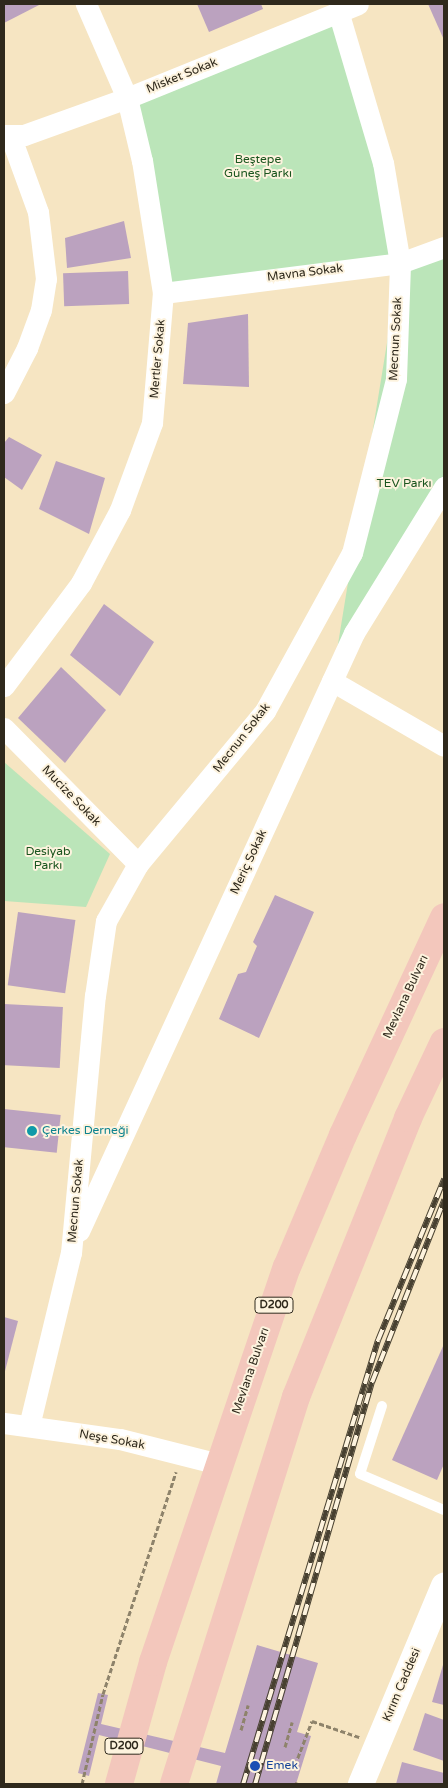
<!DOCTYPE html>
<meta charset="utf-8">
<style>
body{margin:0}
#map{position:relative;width:448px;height:1788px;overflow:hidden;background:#f6e5c2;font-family:"Varela Round",sans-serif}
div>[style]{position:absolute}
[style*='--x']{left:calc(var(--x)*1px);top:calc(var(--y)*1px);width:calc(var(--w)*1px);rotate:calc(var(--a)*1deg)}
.green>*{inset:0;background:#bbe5b9}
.building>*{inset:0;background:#bba2bf;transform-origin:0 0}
.path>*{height:3px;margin-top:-1.5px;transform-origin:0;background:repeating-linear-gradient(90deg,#8e836b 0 5px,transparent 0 7.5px)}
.service>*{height:10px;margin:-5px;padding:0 5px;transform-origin:5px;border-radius:5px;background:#fff}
.minor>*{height:21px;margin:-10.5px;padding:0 10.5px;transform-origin:10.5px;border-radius:10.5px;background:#fff}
.tertiary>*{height:26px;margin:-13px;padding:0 13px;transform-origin:13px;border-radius:13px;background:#fff}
.trunk>*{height:28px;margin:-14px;padding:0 14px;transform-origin:14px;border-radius:14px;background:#f3c7bc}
.rail>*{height:5.5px;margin-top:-2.75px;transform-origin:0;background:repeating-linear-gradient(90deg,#fdf3de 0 11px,#484131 0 22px);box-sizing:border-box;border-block:1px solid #484131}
.dots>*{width:14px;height:14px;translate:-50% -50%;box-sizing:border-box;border:2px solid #fdf3de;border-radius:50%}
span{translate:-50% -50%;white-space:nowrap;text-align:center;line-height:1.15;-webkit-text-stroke:4px #fdf3de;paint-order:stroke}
.shield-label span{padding:1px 4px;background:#fdf3de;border:1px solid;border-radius:4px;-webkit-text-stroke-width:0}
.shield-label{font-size:11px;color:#2f291c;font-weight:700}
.street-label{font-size:12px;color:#2f291c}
.park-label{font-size:12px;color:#1a551e}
.culture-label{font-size:12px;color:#0d838f}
.left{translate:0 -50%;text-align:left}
.transit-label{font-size:12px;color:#164399}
.frame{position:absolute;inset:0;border:5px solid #2f291c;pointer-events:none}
</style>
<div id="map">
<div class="green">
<i style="clip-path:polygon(338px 11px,400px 262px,444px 244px,444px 495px,332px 681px,400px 263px,163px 293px,127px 98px)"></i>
<i style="clip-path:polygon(4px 762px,110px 854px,86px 907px,4px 901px)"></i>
</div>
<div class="building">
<i style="clip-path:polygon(4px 4px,41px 4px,4px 23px)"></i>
<i style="clip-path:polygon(197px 4px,261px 4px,263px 9px,209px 32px)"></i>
<i style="clip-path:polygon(428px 4px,444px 4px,444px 40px)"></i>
<i style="clip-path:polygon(124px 221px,131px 258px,67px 268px,65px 238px)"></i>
<i style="left:128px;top:271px;width:33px;height:65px;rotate:88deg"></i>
<i style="clip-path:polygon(248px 314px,249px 387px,183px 384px,188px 323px)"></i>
<i style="clip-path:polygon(9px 437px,42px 455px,22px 490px,4px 477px,4px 443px)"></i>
<i style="clip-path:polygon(56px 461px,105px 478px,89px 534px,39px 509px)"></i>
<i style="clip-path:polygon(104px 604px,154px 642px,120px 696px,70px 655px)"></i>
<i style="clip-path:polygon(61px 667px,106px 710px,65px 763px,18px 718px)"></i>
<i style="clip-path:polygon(275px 895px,314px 912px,259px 1038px,219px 1019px,238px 974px,246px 972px,257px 946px,253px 942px)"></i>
<i style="left:18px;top:912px;width:58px;height:74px;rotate:8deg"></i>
<i style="left:4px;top:1004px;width:59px;height:61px;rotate:3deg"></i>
<i style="left:4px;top:1109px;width:57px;height:38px;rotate:6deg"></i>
<i style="clip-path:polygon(4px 1317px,18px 1321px,4px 1375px)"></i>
<i style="clip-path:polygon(444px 1344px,444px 1464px,437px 1480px,392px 1460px)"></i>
<i style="clip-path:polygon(257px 1645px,318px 1663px,297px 1732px,311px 1736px,296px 1784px,216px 1784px,221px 1766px,99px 1735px,89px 1776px,78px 1773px,98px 1693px,108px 1695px,101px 1724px,225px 1753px)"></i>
<i style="clip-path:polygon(443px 1665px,444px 1666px,444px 1705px,432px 1702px)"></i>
<i style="clip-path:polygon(425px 1713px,444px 1720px,444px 1761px,413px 1750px)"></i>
<i style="clip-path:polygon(402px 1762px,444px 1773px,444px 1784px,396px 1784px)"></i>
</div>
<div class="path">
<i style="--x:241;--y:1730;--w:26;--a:-74"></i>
<i style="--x:285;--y:1747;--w:26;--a:-74"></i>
<i style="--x:295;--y:1765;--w:47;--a:-68.9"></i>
<i style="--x:312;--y:1721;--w:50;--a:18.8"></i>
<i style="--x:295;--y:1783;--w:3;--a:18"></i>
<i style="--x:82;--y:1784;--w:92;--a:-76.9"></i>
<i style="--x:103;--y:1694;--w:234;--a:-71.8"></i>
</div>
<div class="service">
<i style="--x:382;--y:1406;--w:71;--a:107.9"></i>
<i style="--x:360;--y:1474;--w:91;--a:23.2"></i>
</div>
<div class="minor">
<i style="--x:4;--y:135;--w:20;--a:0"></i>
<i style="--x:24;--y:135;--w:109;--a:-19.8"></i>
<i style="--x:127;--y:98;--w:249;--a:-22.1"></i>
<i style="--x:163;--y:293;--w:239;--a:-7.2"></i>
<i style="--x:400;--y:263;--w:47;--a:-20"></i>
<i style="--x:4;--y:393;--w:51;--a:-62.9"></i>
<i style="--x:27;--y:348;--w:40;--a:-69.8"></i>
<i style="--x:41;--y:310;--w:31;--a:-81"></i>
<i style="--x:46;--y:279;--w:67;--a:-96.8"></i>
<i style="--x:38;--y:212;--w:82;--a:-110"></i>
<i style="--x:332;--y:681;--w:129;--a:30.1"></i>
<i style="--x:4;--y:686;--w:129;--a:-53.2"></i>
<i style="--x:81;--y:583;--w:83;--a:-61.9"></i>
<i style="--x:120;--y:510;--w:93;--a:-69.8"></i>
<i style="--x:152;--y:423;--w:130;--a:-85.2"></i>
<i style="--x:163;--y:293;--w:134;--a:-99"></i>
<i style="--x:142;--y:161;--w:65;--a:-103.4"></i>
<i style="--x:127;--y:98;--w:103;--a:-113.6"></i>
<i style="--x:4;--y:728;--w:191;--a:45.4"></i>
<i style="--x:79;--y:1231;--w:658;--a:-65.3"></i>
<i style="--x:354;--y:633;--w:172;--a:-58.3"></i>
<i style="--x:4;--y:1423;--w:117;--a:7.9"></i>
<i style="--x:120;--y:1439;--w:102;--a:14.2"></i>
<i style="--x:29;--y:1426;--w:178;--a:-76.4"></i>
<i style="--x:71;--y:1253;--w:258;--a:-84.7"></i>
<i style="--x:95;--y:996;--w:76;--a:-81.7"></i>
<i style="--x:106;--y:921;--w:65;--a:-60.7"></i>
<i style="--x:138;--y:864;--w:199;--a:-50.3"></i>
<i style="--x:265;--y:711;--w:180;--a:-61.2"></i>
<i style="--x:352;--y:553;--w:179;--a:-75.8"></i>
<i style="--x:396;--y:379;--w:116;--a:-88"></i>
<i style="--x:400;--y:263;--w:101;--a:-99.6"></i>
<i style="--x:383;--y:163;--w:159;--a:-106.5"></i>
</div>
<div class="tertiary">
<i style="--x:361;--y:1784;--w:215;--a:-67.3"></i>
</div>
<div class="trunk">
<i style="--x:119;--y:1784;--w:127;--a:-74.4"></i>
<i style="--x:153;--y:1662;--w:417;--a:-71.3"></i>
<i style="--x:287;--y:1267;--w:143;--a:-67"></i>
<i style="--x:343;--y:1135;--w:240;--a:-65.1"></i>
<i style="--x:174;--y:1784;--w:406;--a:-72.5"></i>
<i style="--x:296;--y:1397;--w:301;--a:-68.1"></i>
<i style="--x:408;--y:1118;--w:84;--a:-64.7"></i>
</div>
<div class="rail">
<i style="--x:243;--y:1784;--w:464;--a:-73.1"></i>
<i style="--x:378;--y:1340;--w:174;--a:-67.7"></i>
<i style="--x:255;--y:1784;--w:419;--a:-73.8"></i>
<i style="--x:372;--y:1382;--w:196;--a:-68.4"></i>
</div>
<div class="dots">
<i style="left:32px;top:1131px;background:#0f9aa8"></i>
<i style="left:255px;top:1766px;background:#1a4fb4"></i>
</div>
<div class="shield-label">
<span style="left:274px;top:1305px">D200</span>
<span style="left:124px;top:1746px">D200</span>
</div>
<div class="street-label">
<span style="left:182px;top:76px;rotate:-22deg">Misket Sokak</span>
<span style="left:305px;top:273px;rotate:-7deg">Mavna Sokak</span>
<span style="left:396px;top:339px;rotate:-87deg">Mecnun Sokak</span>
<span style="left:158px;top:359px;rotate:-85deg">Mertler Sokak</span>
<span style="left:242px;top:738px;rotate:-52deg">Mecnun Sokak</span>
<span style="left:71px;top:796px;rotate:46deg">Mucize Sokak</span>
<span style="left:249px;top:862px;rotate:-65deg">Meriç Sokak</span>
<span style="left:406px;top:997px;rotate:-65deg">Mevlana Bulvarı</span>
<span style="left:76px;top:1201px;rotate:-85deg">Mecnun Sokak</span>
<span style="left:251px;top:1371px;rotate:-71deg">Mevlana Bulvarı</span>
<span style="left:112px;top:1440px;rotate:10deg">Neşe Sokak</span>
<span style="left:402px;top:1685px;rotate:-67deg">Kırım Caddesi</span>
</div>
<div class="park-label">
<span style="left:258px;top:167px">Beştepe<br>Güneş Parkı</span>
<span style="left:404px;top:484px">TEV Parkı</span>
<span style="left:48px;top:859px">Desiyab<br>Parkı</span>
</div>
<div class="culture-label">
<span class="left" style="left:42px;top:1131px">Çerkes Derneği</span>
</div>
<div class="transit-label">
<span class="left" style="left:266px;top:1766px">Emek</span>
</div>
<div class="frame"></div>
</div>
